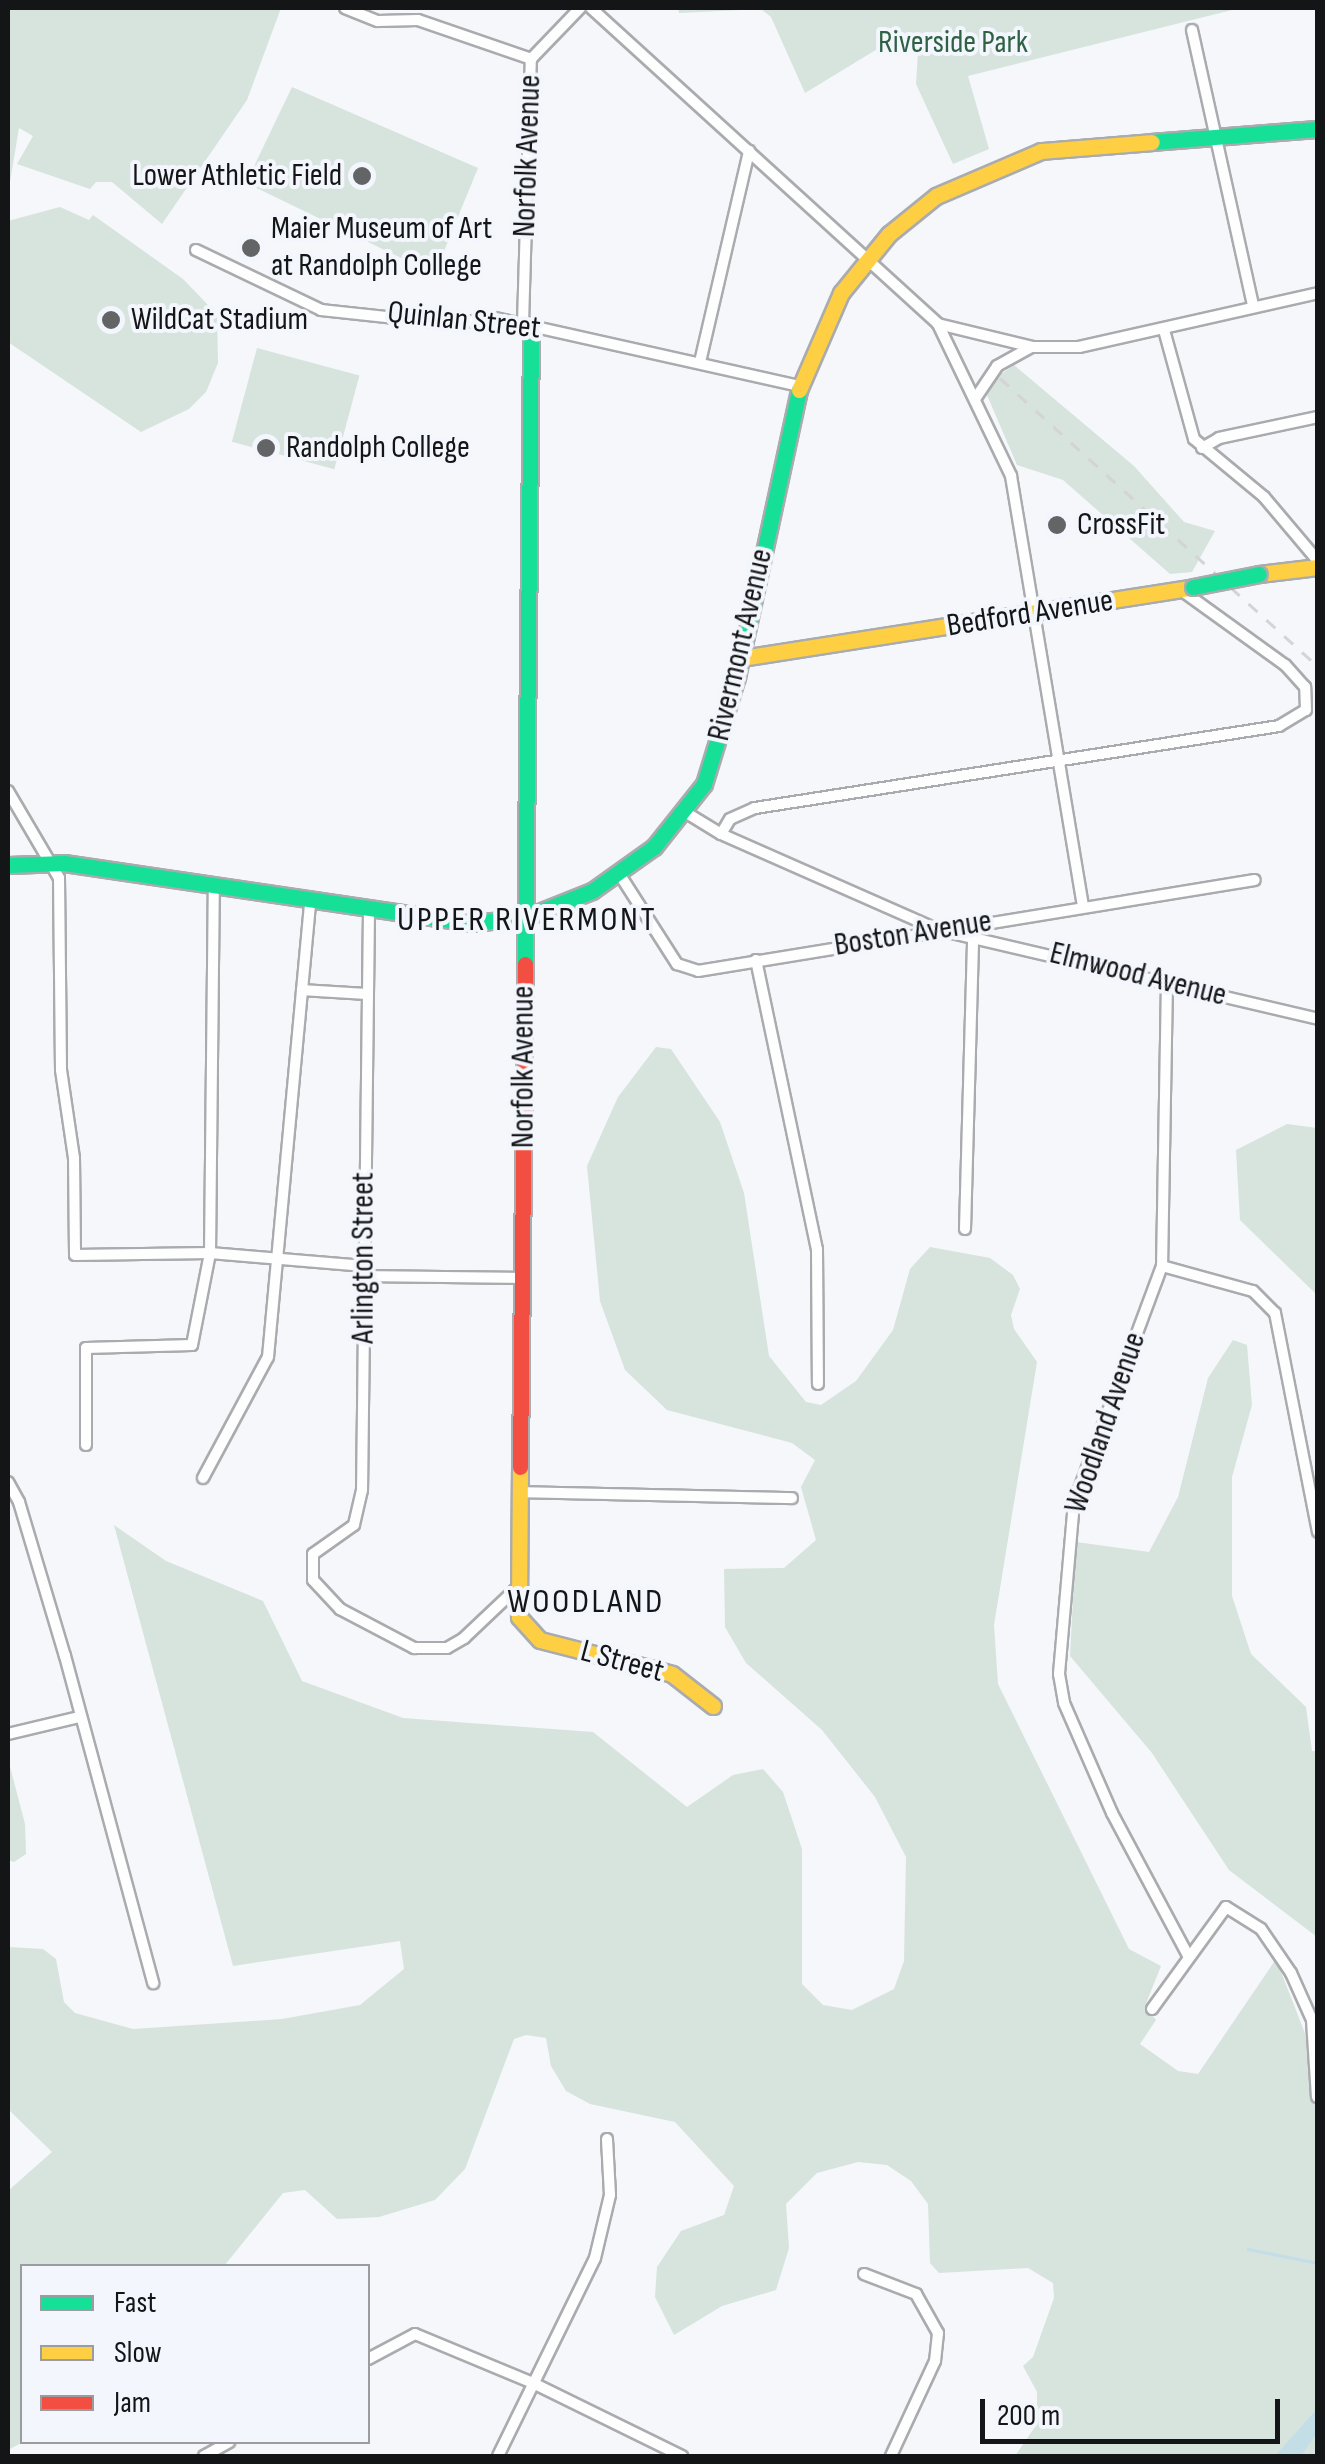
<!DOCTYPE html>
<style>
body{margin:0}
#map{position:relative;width:1325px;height:2464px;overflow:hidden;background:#f5f7fa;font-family:"Sofia Sans Condensed",sans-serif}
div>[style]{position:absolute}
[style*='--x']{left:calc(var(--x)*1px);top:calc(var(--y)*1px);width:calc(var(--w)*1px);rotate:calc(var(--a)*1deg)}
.green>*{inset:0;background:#d7e3dd;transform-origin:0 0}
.water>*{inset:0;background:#c3dee7}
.stream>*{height:2.5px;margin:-1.25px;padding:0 1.25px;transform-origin:1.25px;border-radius:1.25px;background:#c3dee7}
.roads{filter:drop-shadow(2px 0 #aaabae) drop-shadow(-2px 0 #aaabae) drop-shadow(0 2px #aaabae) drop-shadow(0 -2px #aaabae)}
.street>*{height:10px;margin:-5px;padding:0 5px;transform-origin:5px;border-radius:5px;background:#fefefe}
.fast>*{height:15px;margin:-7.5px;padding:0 7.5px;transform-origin:7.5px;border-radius:7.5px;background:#16e098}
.slow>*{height:15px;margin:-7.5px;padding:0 7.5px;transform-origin:7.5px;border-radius:7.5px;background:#ffcf43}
.jam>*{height:15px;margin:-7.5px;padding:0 7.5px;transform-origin:7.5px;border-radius:7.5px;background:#f24e42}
.rail>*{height:2.5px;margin-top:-1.25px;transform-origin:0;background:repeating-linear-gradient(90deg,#d4d4d5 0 12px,transparent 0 24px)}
.bridges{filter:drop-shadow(2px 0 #aaabae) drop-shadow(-2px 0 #aaabae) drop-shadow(0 2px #aaabae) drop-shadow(0 -2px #aaabae)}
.fast-bridge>*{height:15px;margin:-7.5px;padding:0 7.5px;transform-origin:7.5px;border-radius:7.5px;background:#16e098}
.dots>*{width:28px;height:28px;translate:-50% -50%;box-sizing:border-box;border:5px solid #f3f6fc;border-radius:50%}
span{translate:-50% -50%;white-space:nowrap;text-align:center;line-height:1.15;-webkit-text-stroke:8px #f3f6fc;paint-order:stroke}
.park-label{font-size:32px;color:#2f6245}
.street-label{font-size:32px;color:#141517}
.poi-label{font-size:32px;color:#141517}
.right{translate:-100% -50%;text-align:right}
.left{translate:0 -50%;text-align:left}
.neighbourhood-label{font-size:35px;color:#141517;letter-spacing:2.5px}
.frame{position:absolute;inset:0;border:10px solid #141517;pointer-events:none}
.legend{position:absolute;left:20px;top:2264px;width:350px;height:180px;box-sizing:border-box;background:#f3f6fc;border:2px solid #9a9ca0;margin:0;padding:12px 18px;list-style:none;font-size:30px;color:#141517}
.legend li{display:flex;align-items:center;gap:20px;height:50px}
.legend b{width:50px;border:2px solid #9a9ca0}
.scale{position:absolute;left:980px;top:2399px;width:300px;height:45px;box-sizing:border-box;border:5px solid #141517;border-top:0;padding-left:12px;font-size:30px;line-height:35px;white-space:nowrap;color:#141517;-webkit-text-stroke:8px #f3f6fc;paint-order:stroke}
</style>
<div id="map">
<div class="green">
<i style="clip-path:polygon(8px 8px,281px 8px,247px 100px,162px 224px,112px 182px,96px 182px,90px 189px,17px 164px,33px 136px,19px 128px,8px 194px)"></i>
<i style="clip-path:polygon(678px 8px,1240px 8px,968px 76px,989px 149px,953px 164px,916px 84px,918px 52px,902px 34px,805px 93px,771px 17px,761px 9px,679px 13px)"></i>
<i style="clip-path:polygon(292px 87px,478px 168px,437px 268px,428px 271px,246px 183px)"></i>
<i style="clip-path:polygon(60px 207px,89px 220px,93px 215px,183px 279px,210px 307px,217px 318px,218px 363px,206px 392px,189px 409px,141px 432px,8px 342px,8px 221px)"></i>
<i style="left:257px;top:348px;width:106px;height:97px;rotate:15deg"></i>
<i style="clip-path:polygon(1014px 365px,1134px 466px,1184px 522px,1215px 531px,1192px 572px,1170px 574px,1063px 480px,1017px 465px,987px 395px,994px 379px)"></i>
<i style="clip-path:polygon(656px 1047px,671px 1049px,720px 1122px,744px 1193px,769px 1356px,806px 1402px,821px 1405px,856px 1381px,893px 1330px,910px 1269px,930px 1247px,990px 1258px,1013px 1275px,1020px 1289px,1011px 1315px,1014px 1329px,1037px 1362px,994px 1625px,998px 1684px,1129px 1949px,1161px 1966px,1145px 2006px,1156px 2020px,1140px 2044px,1178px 2071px,1198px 2074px,1276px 1959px,1306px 2036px,1317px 2045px,1317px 2456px,1015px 2456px,1037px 2424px,1037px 2392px,1023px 2366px,1033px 2357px,1054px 2298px,1053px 2283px,1028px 2268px,939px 2273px,930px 2263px,928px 2204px,911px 2181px,887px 2165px,858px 2162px,817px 2173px,786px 2204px,789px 2248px,776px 2290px,722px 2306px,674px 2335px,655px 2297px,657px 2267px,681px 2231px,724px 2215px,734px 2186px,675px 2122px,590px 2104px,566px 2091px,551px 2066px,546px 2038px,526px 2035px,514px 2039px,465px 2169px,435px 2200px,379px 2217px,337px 2219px,305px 2190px,283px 2193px,224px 2266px,22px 2266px,23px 2442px,8px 2450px,8px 2191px,52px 2152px,8px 2109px,8px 1947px,43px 1949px,56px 1959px,64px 2002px,75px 2013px,133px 2029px,282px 2019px,360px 2005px,404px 1969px,400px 1941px,233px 1966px,114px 1525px,166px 1561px,263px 1601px,302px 1681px,403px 1718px,593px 1732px,687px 1807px,733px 1775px,763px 1769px,783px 1792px,802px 1849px,802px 1984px,823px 2005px,852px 2010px,894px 1989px,904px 1961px,906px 1857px,875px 1797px,822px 1730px,746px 1663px,725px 1627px,724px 1569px,784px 1568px,816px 1540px,801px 1487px,815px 1460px,792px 1443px,667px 1410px,625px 1370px,600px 1301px,587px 1166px,618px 1097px)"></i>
<i style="clip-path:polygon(1287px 1124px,1317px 1128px,1317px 1295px,1240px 1220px,1236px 1150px)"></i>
<i style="clip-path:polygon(1233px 1340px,1247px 1345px,1252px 1405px,1232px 1477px,1232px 1596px,1251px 1654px,1306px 1707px,1312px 1751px,1317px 1751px,1317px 1937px,1229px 1870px,1152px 1753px,1070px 1656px,1076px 1542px,1149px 1552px,1178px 1497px,1208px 1378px)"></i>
<i style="clip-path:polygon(8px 1759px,25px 1824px,26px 1854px,14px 1862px,8px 1860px)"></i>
</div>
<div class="water">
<i style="clip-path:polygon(1317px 2409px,1317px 2433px,1301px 2456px,1275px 2456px)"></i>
</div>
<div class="stream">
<i style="--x:1248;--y:2249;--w:71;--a:11.3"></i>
</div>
<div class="roads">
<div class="street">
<i style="--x:345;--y:8;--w:35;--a:22"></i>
<i style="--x:378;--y:21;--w:40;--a:-1.4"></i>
<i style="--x:418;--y:20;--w:120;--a:19"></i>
<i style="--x:591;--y:8;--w:469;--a:42.3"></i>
<i style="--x:938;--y:324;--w:97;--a:13.7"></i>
<i style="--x:1032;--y:347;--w:47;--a:0"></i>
<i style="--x:1079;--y:347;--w:245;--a:-12.7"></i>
<i style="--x:1192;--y:30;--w:283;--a:77.5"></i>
<i style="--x:196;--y:250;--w:139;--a:25.6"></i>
<i style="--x:321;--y:310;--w:131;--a:6.1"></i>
<i style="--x:451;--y:324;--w:44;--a:-7.8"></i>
<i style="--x:495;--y:318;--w:312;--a:12.6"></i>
<i style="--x:523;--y:323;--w:264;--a:-88.3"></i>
<i style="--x:531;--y:59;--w:71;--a:-46.1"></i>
<i style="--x:938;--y:324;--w:169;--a:64.3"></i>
<i style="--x:1011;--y:476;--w:437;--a:80.5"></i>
<i style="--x:1164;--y:330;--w:113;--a:74.6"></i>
<i style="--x:1194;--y:439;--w:91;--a:39.6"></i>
<i style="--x:1264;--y:497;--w:84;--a:49.8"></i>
<i style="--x:700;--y:362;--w:217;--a:-76.9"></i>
<i style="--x:975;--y:399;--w:40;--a:-56"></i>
<i style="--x:997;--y:366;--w:39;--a:-29"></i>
<i style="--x:1202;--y:448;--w:20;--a:-30"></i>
<i style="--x:1219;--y:438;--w:101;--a:-12"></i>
<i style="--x:8;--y:791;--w:101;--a:59.6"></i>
<i style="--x:59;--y:878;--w:192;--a:89.4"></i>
<i style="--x:61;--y:1070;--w:89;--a:81.6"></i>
<i style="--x:74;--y:1158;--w:97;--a:89.4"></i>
<i style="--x:75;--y:1255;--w:135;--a:-0.8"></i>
<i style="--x:210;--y:1253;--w:155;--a:4.8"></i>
<i style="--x:685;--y:812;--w:42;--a:31.4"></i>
<i style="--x:721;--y:834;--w:238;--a:23.8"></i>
<i style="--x:939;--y:930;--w:389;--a:13.2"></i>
<i style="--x:721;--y:834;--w:17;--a:-59"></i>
<i style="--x:730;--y:819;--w:27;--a:-24"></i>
<i style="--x:755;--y:808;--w:530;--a:-8.89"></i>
<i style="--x:1279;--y:726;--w:31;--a:-31"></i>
<i style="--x:1306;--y:710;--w:23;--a:-92"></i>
<i style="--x:1305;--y:687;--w:30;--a:-132"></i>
<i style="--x:1285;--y:665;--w:128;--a:-144.2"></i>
<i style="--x:620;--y:875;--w:106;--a:57.4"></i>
<i style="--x:677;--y:964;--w:22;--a:18"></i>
<i style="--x:698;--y:971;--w:564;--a:-9.28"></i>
<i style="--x:369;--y:911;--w:579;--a:90.69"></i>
<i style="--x:362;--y:1490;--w:36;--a:103"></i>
<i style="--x:354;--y:1525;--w:50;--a:144.7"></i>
<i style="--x:313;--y:1554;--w:26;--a:90"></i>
<i style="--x:313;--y:1580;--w:40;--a:47"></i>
<i style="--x:340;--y:1609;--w:84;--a:27.8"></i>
<i style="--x:414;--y:1648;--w:33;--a:0"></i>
<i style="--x:447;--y:1648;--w:20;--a:-30"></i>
<i style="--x:464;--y:1638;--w:74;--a:-43.4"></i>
<i style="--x:756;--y:960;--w:295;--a:78.1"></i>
<i style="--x:817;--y:1249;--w:135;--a:89.6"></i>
<i style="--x:1167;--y:982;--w:284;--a:91"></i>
<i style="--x:1162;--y:1266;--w:252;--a:110.4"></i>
<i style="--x:1074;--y:1502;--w:173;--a:95"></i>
<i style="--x:1059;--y:1674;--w:29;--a:80"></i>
<i style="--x:1064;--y:1703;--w:120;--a:66.4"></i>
<i style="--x:1112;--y:1813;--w:163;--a:61.9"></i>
<i style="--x:302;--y:990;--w:64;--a:3.6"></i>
<i style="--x:965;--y:1229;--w:292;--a:-88.4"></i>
<i style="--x:1162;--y:1266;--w:94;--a:15.4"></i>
<i style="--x:1253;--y:1291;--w:31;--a:45"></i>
<i style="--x:1275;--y:1313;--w:223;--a:78.9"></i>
<i style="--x:364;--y:1276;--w:159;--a:0.7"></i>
<i style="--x:86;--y:1445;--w:97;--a:-90"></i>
<i style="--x:86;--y:1348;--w:106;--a:-1.6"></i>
<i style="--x:192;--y:1345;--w:94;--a:-78.9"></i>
<i style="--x:210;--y:1253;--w:369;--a:-89.4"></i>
<i style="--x:203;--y:1478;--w:137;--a:-61.8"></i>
<i style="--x:268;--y:1357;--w:457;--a:-84.7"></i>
<i style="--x:8;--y:1482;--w:23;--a:61"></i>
<i style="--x:19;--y:1502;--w:161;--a:73.4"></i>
<i style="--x:65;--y:1656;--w:339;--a:74.9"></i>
<i style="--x:520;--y:1492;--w:272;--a:1.3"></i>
<i style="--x:8;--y:1734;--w:73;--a:-13.5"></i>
<i style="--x:1152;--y:2009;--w:126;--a:-54"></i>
<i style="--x:1226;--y:1907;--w:41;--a:32.2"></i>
<i style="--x:1261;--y:1929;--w:53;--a:55.7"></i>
<i style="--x:1291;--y:1973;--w:51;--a:65.9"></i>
<i style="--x:1312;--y:2020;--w:77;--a:86.3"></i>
<i style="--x:864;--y:2274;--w:56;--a:21"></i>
<i style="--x:916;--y:2294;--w:45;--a:60.6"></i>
<i style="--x:938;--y:2333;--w:28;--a:96"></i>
<i style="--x:935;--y:2361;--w:105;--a:114.9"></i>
<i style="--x:368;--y:2359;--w:53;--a:-28"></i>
<i style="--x:415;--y:2334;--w:130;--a:22.6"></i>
<i style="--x:535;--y:2384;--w:164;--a:26.1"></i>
<i style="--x:204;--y:2456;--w:29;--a:-29"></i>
<i style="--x:498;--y:2456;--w:220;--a:-63.9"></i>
<i style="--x:595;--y:2258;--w:65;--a:-76.6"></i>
<i style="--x:610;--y:2195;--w:56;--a:-93.1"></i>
</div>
<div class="fast">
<i style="--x:1152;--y:142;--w:167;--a:-4.5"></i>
<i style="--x:8;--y:865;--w:56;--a:-2"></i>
<i style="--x:64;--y:863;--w:410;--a:8.4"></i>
<i style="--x:470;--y:923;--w:54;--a:-5.3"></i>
<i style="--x:524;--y:918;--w:73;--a:-21.7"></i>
<i style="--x:592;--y:891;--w:76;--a:-35.4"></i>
<i style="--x:654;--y:847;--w:80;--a:-51.6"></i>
<i style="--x:704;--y:784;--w:112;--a:-72.9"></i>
<i style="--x:737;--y:677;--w:294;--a:-77.8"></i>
<i style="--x:525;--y:964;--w:639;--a:-89.46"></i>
</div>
<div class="slow">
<i style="--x:799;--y:390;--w:106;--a:-66.6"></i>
<i style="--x:841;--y:293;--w:76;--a:-50.9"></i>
<i style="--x:889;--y:234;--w:60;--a:-39"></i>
<i style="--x:936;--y:196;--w:114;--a:-23.2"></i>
<i style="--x:1041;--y:151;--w:111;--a:-4.6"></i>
<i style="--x:1259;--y:574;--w:59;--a:-6.8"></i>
<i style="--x:742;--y:658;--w:457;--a:-8.9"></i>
<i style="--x:520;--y:1467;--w:150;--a:90.4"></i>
<i style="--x:519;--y:1617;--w:31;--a:48"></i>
<i style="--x:540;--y:1640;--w:136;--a:14.4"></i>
<i style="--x:672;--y:1674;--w:52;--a:38"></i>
</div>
<div class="jam">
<i style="--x:520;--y:1467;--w:503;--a:-89.43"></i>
</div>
</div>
<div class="rail">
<i style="--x:1000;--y:378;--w:429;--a:42.2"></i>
</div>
<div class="bridges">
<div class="fast-bridge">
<i style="--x:1193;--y:587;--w:67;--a:-11.1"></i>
</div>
</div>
<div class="dots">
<i style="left:362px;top:176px;background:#636466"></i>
<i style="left:251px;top:248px;background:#636466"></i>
<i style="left:111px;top:320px;background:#636466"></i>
<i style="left:266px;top:448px;background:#636466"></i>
<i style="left:1057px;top:525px;background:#636466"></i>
</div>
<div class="park-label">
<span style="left:953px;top:43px">Riverside Park</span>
</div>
<div class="street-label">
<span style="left:528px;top:156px;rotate:-88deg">Norfolk Avenue</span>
<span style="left:464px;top:321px;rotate:6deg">Quinlan Street</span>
<span style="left:1030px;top:614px;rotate:-9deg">Bedford Avenue</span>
<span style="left:741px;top:645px;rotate:-77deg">Rivermont Avenue</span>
<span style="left:913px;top:934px;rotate:-9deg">Boston Avenue</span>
<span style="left:1138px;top:975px;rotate:14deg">Elmwood Avenue</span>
<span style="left:524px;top:1067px;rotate:-90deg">Norfolk Avenue</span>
<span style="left:364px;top:1258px;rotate:-90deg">Arlington Street</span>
<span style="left:1106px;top:1423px;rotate:-71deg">Woodland Avenue</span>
<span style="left:622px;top:1662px;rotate:15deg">L Street</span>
</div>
<div class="poi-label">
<span class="right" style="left:342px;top:176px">Lower Athletic Field</span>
<span class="left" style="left:271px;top:248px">Maier Museum of Art<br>at Randolph College</span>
<span class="left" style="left:131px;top:320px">WildCat Stadium</span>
<span class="left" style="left:286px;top:448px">Randolph College</span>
<span class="left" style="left:1077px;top:525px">CrossFit</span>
</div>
<div class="neighbourhood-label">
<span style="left:527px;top:920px">UPPER RIVERMONT</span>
<span style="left:586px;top:1602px">WOODLAND</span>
</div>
<div class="frame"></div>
<ul class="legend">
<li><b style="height:12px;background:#16e098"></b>Fast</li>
<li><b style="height:12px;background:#ffcf43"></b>Slow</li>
<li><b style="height:12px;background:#f24e42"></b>Jam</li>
</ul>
<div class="scale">200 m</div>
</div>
